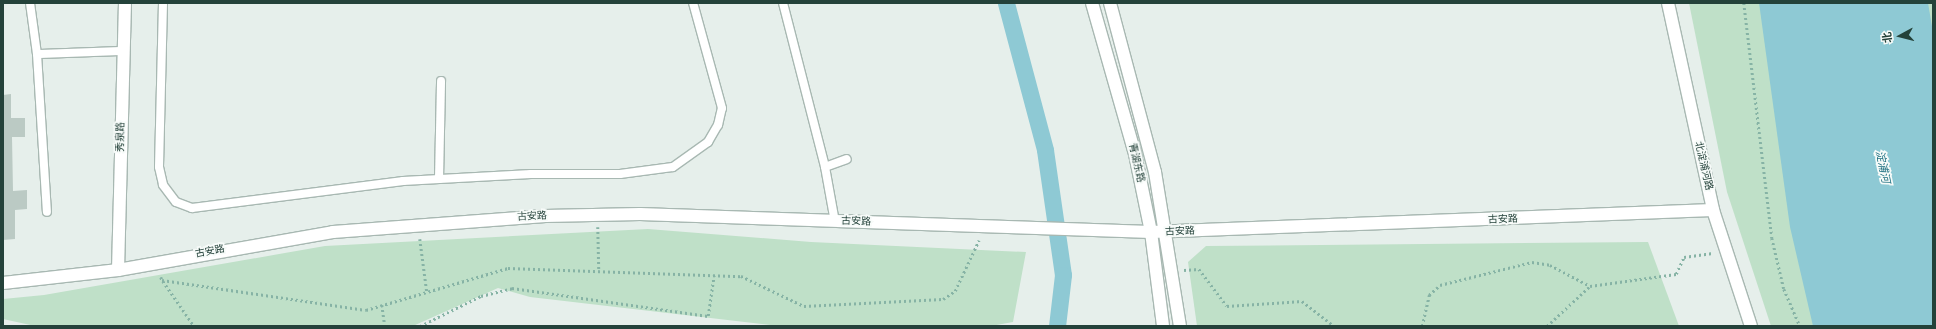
<!DOCTYPE html>
<meta charset="utf-8">
<style>
body{margin:0}
#map{position:relative;width:1936px;height:329px;overflow:hidden;background:#e6efeb;font-family:"Nunito Sans","Noto Sans SC",sans-serif}
div>[style]{position:absolute}
[style*='--x']{left:calc(var(--x)*1px);top:calc(var(--y)*1px);width:calc(var(--w)*1px);rotate:calc(var(--a)*1deg)}
.green>*{inset:0;background:#bfe0c8}
.water>*{inset:0;background:#8ec9d4}
.canal>*{height:17px;margin:-8.5px;padding:0 8.5px;transform-origin:8.5px;border-radius:8.5px;background:#8ec9d4}
.building>*{inset:0;background:#bbcac4}
.path>*{height:2.5px;margin-top:-1.25px;transform-origin:0;background:repeating-linear-gradient(90deg,#86b3a5 0 2px,transparent 0 5px)}
.roads{filter:drop-shadow(1px 0 #a8b8b2) drop-shadow(-1px 0 #a8b8b2) drop-shadow(0 1px #a8b8b2) drop-shadow(0 -1px #a8b8b2)}
.lane>*{height:8px;margin:-4px;padding:0 4px;transform-origin:4px;border-radius:4px;background:#fff}
.street>*{height:12px;margin:-6px;padding:0 6px;transform-origin:6px;border-radius:6px;background:#fff}
.secondary>*{height:12px;margin:-6px;padding:0 6px;transform-origin:6px;border-radius:6px;background:#fff}
span{translate:-50% -50%;white-space:nowrap;text-align:center;line-height:1.15;-webkit-text-stroke:3.5px #f7fbf9;paint-order:stroke}
.street-label{font-size:10px;color:#24423a}
.water-label{font-size:11px;color:#1c6f80;font-style:italic}
.frame{position:absolute;inset:0;border:4px solid #24423a;pointer-events:none}
.north{position:absolute;left:1880px;top:16px;width:40px;height:40px;-webkit-text-stroke:3px #f7fbf9;paint-order:stroke;rotate:263deg;font-size:11px;font-weight:700;line-height:16px;text-align:center;color:#24423a}
.north::after{content:'';display:block;margin:auto;width:14px;height:18px;background:#24423a;clip-path:polygon(50% 0,100% 100%,50% 72%,0 100%)}
</style>
<div id="map">
<div class="green">
<i style="clip-path:polygon(1689px 3px,1933px 3px,1933px 326px,1771px 326px,1727px 192px)"></i>
<i style="clip-path:polygon(648px 229px,811px 242px,1026px 252px,1013px 322px,991px 326px,779px 326px,530px 297px,498px 288px,413px 326px,35px 326px,3px 319px,3px 299px,44px 295px,325px 246px)"></i>
<i style="clip-path:polygon(1648px 242px,1679px 326px,1197px 326px,1188px 262px,1206px 246px)"></i>
</div>
<div class="water">
<i style="clip-path:polygon(1759px 3px,1928px 3px,1933px 32px,1933px 326px,1813px 326px,1790px 227px)"></i>
</div>
<div class="canal">
<i style="--x:1006;--y:3;--w:152;--a:75.1"></i>
<i style="--x:1045;--y:150;--w:126;--a:81.8"></i>
<i style="--x:1063;--y:275;--w:51;--a:96.7"></i>
</div>
<div class="building">
<i style="clip-path:polygon(11px 94px,11px 118px,25px 118px,25px 137px,12px 137px,13px 191px,27px 190px,27px 209px,15px 210px,15px 239px,3px 240px,3px 95px)"></i>
</div>
<div class="path">
<i style="--x:1744;--y:3;--w:237;--a:83.2"></i>
<i style="--x:1772;--y:238;--w:52;--a:76.8"></i>
<i style="--x:1784;--y:289;--w:40;--a:66.6"></i>
<i style="--x:598;--y:227;--w:44;--a:88.7"></i>
<i style="--x:420;--y:239;--w:53;--a:82.5"></i>
<i style="--x:1184;--y:270;--w:15;--a:-4"></i>
<i style="--x:1199;--y:269;--w:46;--a:52.9"></i>
<i style="--x:1227;--y:306;--w:75;--a:-3.8"></i>
<i style="--x:1302;--y:301;--w:41;--a:38"></i>
<i style="--x:161;--y:277;--w:3;--a:72"></i>
<i style="--x:162;--y:280;--w:206;--a:8.4"></i>
<i style="--x:366;--y:310;--w:148;--a:-16.5"></i>
<i style="--x:508;--y:268;--w:233;--a:2"></i>
<i style="--x:741;--y:276;--w:70;--a:25.5"></i>
<i style="--x:804;--y:306;--w:139;--a:-2.9"></i>
<i style="--x:943;--y:299;--w:14;--a:-34"></i>
<i style="--x:955;--y:291;--w:56;--a:-64.8"></i>
<i style="--x:163;--y:281;--w:55;--a:55.4"></i>
<i style="--x:382;--y:305;--w:21;--a:82"></i>
<i style="--x:420;--y:326;--w:68;--a:-26.2"></i>
<i style="--x:481;--y:296;--w:32;--a:-14"></i>
<i style="--x:512;--y:288;--w:198;--a:8.1"></i>
<i style="--x:708;--y:316;--w:41;--a:-81.7"></i>
<i style="--x:1422;--y:326;--w:32;--a:-77"></i>
<i style="--x:1429;--y:295;--w:15;--a:-42"></i>
<i style="--x:1440;--y:285;--w:95;--a:-14"></i>
<i style="--x:1532;--y:262;--w:18;--a:9"></i>
<i style="--x:1550;--y:265;--w:45;--a:27.7"></i>
<i style="--x:1547;--y:326;--w:59;--a:-42.9"></i>
<i style="--x:1590;--y:286;--w:87;--a:-7.9"></i>
<i style="--x:1676;--y:274;--w:19;--a:-65"></i>
<i style="--x:1684;--y:257;--w:29;--a:-8"></i>
</div>
<div class="roads">
<div class="lane">
<i style="--x:30;--y:3;--w:51;--a:82.2"></i>
<i style="--x:37;--y:54;--w:158;--a:86.4"></i>
<i style="--x:163;--y:3;--w:164;--a:91.4"></i>
<i style="--x:159;--y:167;--w:18;--a:77"></i>
<i style="--x:163;--y:185;--w:21;--a:53"></i>
<i style="--x:176;--y:202;--w:17;--a:21"></i>
<i style="--x:192;--y:208;--w:213;--a:-7.3"></i>
<i style="--x:403;--y:181;--w:128;--a:-3.1"></i>
<i style="--x:531;--y:174;--w:89;--a:0"></i>
<i style="--x:620;--y:174;--w:53;--a:-7.5"></i>
<i style="--x:673;--y:167;--w:43;--a:-35.5"></i>
<i style="--x:708;--y:142;--w:20;--a:-60"></i>
<i style="--x:718;--y:125;--w:17;--a:-77"></i>
<i style="--x:722;--y:108;--w:109;--a:-105.4"></i>
<i style="--x:783;--y:3;--w:169;--a:75.6"></i>
<i style="--x:37;--y:54;--w:86;--a:-2"></i>
<i style="--x:439;--y:179;--w:98;--a:-88.8"></i>
<i style="--x:835;--y:222;--w:56;--a:-100.3"></i>
<i style="--x:825;--y:167;--w:23;--a:-20"></i>
</div>
<div class="street">
<i style="--x:1668;--y:3;--w:212;--a:77.7"></i>
<i style="--x:1713;--y:210;--w:122;--a:71.9"></i>
<i style="--x:118;--y:270;--w:267;--a:-88.5"></i>
<i style="--x:3;--y:283;--w:116;--a:-6.4"></i>
<i style="--x:118;--y:270;--w:218;--a:-10"></i>
<i style="--x:333;--y:232;--w:213;--a:-4.3"></i>
<i style="--x:545;--y:216;--w:95;--a:-1.2"></i>
<i style="--x:640;--y:214;--w:511;--a:2.02"></i>
<i style="--x:1151;--y:232;--w:562;--a:-2.24"></i>
</div>
<div class="secondary">
<i style="--x:1092;--y:3;--w:157;--a:74.1"></i>
<i style="--x:1135;--y:154;--w:80;--a:78.4"></i>
<i style="--x:1151;--y:232;--w:95;--a:82.7"></i>
<i style="--x:1110;--y:3;--w:175;--a:75.1"></i>
<i style="--x:1155;--y:172;--w:156;--a:80.8"></i>
</div>
</div>
<div class="street-label">
<span style="left:121px;top:137px;rotate:-89deg">秀泉路</span>
<span style="left:1136px;top:163px;rotate:77deg">青湖东路</span>
<span style="left:1703px;top:166px;rotate:77deg">北淀浦河路</span>
<span style="left:532px;top:217px;rotate:-3deg">古安路</span>
<span style="left:1503px;top:220px;rotate:-2deg">古安路</span>
<span style="left:856px;top:222px;rotate:2deg">古安路</span>
<span style="left:1180px;top:232px;rotate:-2deg">古安路</span>
<span style="left:210px;top:252px;rotate:-11deg">古安路</span>
</div>
<div class="water-label">
<span style="left:1882px;top:167px;rotate:78deg">淀浦河</span>
</div>
<div class="frame"></div>
<div class="north">北</div>
</div>
